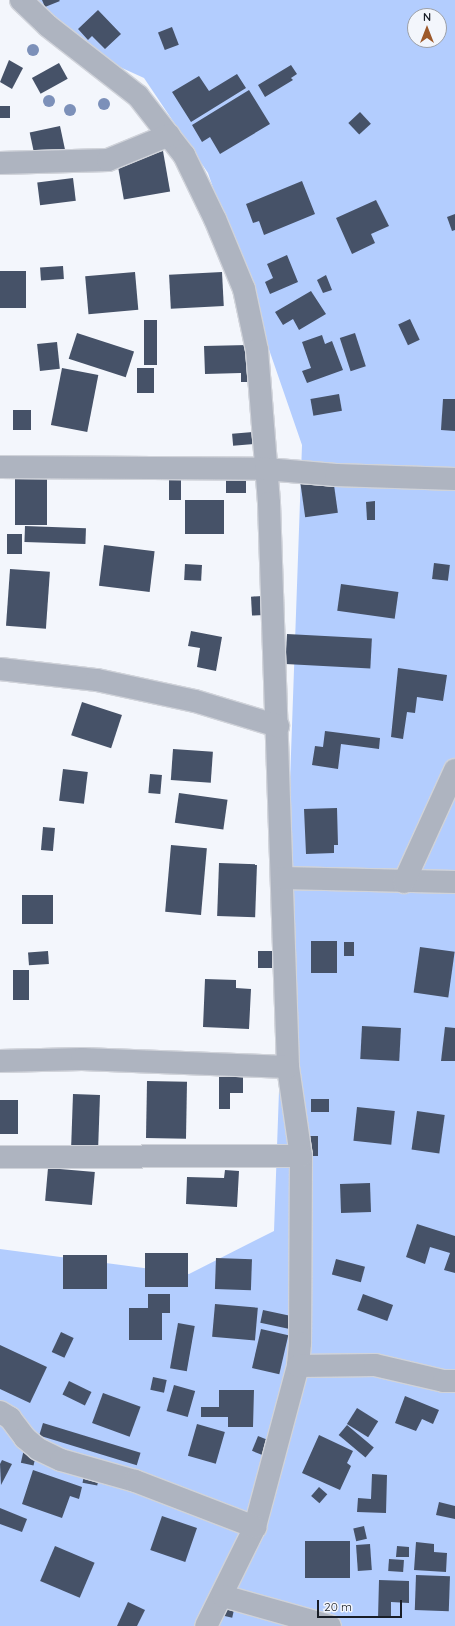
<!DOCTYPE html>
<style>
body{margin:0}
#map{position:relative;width:455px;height:1626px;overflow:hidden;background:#f3f6fc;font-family:Quicksand,sans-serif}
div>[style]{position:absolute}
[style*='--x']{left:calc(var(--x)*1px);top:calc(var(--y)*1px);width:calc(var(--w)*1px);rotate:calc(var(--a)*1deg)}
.green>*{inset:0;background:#b3cdfe}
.building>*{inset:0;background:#465268;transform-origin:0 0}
.roads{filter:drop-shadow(1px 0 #d0d3da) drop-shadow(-1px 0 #d0d3da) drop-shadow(0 1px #d0d3da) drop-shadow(0 -1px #d0d3da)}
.street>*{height:22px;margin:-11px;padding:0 11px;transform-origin:11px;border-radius:11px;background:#aeb4c0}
.trees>*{width:12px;height:12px;margin:-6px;border-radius:50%;background:#7c90b9}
span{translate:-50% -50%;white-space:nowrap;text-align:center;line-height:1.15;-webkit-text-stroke:4px #f3f6fc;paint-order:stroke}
.north{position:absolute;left:407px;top:8px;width:40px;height:40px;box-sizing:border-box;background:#f3f6fc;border:1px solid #9ca0a7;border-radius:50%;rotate:0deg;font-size:11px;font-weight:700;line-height:16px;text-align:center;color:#191e27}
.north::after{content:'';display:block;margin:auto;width:14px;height:18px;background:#9d592b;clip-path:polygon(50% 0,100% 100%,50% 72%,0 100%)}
.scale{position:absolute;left:317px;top:1600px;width:85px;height:18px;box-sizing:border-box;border:2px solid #191e27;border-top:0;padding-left:5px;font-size:12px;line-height:14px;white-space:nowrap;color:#191e27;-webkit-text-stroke:3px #f3f6fc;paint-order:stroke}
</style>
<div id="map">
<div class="green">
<i style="clip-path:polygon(evenodd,29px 0,455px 0,455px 1626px,0 1626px,0 1249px,189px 1274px,274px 1231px,302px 445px,208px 173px,144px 78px,100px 58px,29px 0,415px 16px,439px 16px,439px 40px,415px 40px,415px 16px)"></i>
</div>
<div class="building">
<i style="clip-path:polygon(42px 0,59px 0,60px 1px,45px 7px)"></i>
<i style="clip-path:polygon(98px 10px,121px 34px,105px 49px,92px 36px,88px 40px,78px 29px)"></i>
<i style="left:172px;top:27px;width:19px;height:15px;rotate:69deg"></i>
<i style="clip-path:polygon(9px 60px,23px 68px,12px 89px,0 82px)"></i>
<i style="left:59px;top:63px;width:18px;height:31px;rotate:61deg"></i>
<i style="clip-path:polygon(291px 65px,297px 74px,291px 78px,293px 80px,265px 97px,258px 85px)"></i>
<i style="clip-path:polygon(237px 74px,246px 88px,191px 122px,172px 92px,199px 76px,209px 91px)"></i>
<i style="clip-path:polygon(249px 90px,270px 124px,220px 154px,210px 137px,202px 142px,192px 125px)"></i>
<i style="left:0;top:106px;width:10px;height:12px"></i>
<i style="left:360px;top:112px;width:16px;height:16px;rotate:47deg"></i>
<i style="left:60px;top:126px;width:35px;height:31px;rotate:78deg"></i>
<i style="left:163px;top:151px;width:41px;height:47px;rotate:80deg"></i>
<i style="left:73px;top:178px;width:23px;height:36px;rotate:83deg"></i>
<i style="clip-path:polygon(302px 181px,315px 214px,264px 235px,259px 221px,253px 223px,246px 204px)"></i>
<i style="clip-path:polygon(376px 200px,389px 226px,371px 234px,375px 243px,352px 254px,336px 218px)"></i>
<i style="clip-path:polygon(455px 214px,455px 230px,452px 231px,447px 217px)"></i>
<i style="clip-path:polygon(287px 255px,298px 282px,270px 294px,265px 282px,273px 278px,267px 264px)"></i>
<i style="left:63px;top:266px;width:13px;height:23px;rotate:86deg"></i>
<i style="left:0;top:271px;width:26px;height:37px"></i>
<i style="left:135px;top:272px;width:38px;height:50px;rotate:85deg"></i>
<i style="left:222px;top:272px;width:34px;height:53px;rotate:87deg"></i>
<i style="clip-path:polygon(326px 275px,332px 290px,323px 293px,317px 280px)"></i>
<i style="clip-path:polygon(311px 291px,326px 314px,299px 330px,293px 319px,283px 325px,275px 312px)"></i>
<i style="left:410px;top:319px;width:23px;height:13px;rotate:65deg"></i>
<i style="left:144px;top:320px;width:13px;height:45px"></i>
<i style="left:77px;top:333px;width:60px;height:27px;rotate:18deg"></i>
<i style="left:355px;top:333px;width:35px;height:16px;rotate:72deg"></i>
<i style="clip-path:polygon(322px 335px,325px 344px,332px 341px,343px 370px,307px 383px,302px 371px,311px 368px,302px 342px)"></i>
<i style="left:57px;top:342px;width:27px;height:20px;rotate:84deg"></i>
<i style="clip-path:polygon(248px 345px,249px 382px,241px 382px,241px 373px,205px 374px,204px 346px)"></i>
<i style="left:62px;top:368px;width:37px;height:58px;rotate:11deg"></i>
<i style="left:137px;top:368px;width:17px;height:25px"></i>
<i style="left:339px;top:394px;width:17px;height:29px;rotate:80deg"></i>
<i style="clip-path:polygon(443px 399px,455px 399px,455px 431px,441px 430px)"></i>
<i style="left:13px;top:410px;width:18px;height:20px"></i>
<i style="left:253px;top:432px;width:12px;height:21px;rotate:85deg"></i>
<i style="left:15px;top:475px;width:32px;height:50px"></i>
<i style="left:226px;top:477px;width:20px;height:16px"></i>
<i style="left:169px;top:478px;width:12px;height:22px"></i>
<i style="left:333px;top:478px;width:35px;height:33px;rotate:82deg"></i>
<i style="left:185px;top:500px;width:39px;height:34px"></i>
<i style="clip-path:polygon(375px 501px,375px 520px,367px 520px,366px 502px)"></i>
<i style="left:25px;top:526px;width:61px;height:16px;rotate:2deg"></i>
<i style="left:7px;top:534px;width:15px;height:20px"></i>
<i style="left:104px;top:545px;width:51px;height:41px;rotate:7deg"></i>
<i style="left:434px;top:563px;width:16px;height:16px;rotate:7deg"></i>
<i style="left:185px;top:564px;width:17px;height:16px;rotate:3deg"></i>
<i style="left:10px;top:569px;width:40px;height:57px;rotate:4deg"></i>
<i style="left:341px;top:584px;width:58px;height:27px;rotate:8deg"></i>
<i style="left:263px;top:596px;width:19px;height:12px;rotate:87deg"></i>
<i style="clip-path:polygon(191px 631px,222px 637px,216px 671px,197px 667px,200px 648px,188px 646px)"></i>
<i style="left:287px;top:634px;width:85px;height:30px;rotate:3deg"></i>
<i style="clip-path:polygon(398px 668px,447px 675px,443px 701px,417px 697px,415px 713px,407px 712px,403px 739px,391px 737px)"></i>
<i style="left:82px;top:702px;width:42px;height:35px;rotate:18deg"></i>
<i style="clip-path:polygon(325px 731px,380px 738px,379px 749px,341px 744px,338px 769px,312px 765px,315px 746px,323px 747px)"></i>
<i style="left:173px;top:749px;width:40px;height:31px;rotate:4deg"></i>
<i style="left:63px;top:769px;width:25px;height:32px;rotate:7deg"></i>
<i style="left:150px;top:774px;width:12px;height:19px;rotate:5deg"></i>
<i style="left:179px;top:793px;width:49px;height:30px;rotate:8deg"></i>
<i style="clip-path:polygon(337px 808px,338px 845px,334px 845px,334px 853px,306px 854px,304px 809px)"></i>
<i style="left:43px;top:827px;width:12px;height:23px;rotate:5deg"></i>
<i style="left:171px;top:845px;width:36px;height:67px;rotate:5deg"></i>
<i style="left:219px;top:863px;width:38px;height:53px;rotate:2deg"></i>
<i style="left:53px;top:895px;width:29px;height:31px;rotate:90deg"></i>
<i style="left:337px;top:941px;width:32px;height:26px;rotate:90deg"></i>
<i style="left:344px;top:942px;width:10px;height:14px"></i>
<i style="left:420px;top:947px;width:35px;height:46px;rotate:8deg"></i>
<i style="left:48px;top:951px;width:13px;height:20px;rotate:86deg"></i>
<i style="left:258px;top:951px;width:14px;height:17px"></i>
<i style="left:13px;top:970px;width:16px;height:30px"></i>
<i style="clip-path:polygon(205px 979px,236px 980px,236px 988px,251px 989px,249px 1029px,203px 1027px)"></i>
<i style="left:362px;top:1026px;width:39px;height:33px;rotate:3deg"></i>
<i style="clip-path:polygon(445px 1027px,455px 1028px,455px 1061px,441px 1061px)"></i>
<i style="clip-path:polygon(219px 1077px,243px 1077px,243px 1093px,230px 1093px,230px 1109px,219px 1109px)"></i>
<i style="left:147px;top:1081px;width:40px;height:57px;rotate:1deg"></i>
<i style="left:73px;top:1094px;width:27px;height:56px;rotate:2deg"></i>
<i style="left:311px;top:1099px;width:18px;height:13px"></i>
<i style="left:0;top:1100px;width:18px;height:34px"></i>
<i style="left:357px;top:1107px;width:38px;height:34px;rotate:6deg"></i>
<i style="left:417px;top:1111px;width:28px;height:39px;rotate:8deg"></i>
<i style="left:318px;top:1136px;width:20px;height:15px;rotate:90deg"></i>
<i style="left:48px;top:1168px;width:47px;height:33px;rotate:5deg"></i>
<i style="clip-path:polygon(225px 1170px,239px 1171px,237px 1207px,186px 1204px,187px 1177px,224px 1178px)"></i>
<i style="left:370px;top:1183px;width:29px;height:30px;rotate:88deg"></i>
<i style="clip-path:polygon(417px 1224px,455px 1236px,455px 1273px,444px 1270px,450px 1253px,430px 1247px,425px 1264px,406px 1257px)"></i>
<i style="left:145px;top:1253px;width:43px;height:34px"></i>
<i style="left:63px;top:1255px;width:44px;height:34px"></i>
<i style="left:216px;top:1258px;width:36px;height:31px;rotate:2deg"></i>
<i style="left:336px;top:1259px;width:30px;height:16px;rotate:15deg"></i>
<i style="clip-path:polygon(148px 1294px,170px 1294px,170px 1313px,162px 1313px,162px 1340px,129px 1340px,129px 1308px,148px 1308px)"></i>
<i style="left:363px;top:1294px;width:32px;height:17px;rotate:20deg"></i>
<i style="left:215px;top:1304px;width:43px;height:33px;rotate:5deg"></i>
<i style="left:263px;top:1310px;width:30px;height:13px;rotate:12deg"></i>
<i style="left:178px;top:1323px;width:17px;height:46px;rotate:10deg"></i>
<i style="left:261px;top:1329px;width:28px;height:40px;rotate:13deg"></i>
<i style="left:61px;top:1332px;width:14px;height:22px;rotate:25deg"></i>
<i style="clip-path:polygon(0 1345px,47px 1367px,30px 1403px,0 1389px)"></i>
<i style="left:153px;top:1377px;width:14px;height:13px;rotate:12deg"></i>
<i style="left:69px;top:1381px;width:25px;height:15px;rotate:26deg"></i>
<i style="left:174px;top:1385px;width:22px;height:27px;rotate:16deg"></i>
<i style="clip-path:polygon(219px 1390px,254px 1390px,253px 1427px,228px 1427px,228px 1417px,201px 1417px,201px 1407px,219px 1407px)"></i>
<i style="left:103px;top:1393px;width:40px;height:32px;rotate:20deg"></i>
<i style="clip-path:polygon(405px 1396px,439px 1410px,433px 1424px,422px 1419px,416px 1431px,395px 1423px)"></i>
<i style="left:357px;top:1408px;width:25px;height:19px;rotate:32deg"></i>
<i style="left:43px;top:1423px;width:102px;height:13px;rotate:17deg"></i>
<i style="left:197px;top:1424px;width:29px;height:33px;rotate:16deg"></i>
<i style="left:347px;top:1425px;width:35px;height:13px;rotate:40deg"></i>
<i style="clip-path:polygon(319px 1435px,353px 1451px,347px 1463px,351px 1466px,340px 1490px,302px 1473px)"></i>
<i style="left:258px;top:1436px;width:16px;height:16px;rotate:22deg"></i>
<i style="left:24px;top:1449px;width:13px;height:14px;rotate:13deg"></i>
<i style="clip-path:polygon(2px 1460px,12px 1464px,1px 1485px,0 1464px)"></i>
<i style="clip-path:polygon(33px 1470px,82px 1487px,79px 1499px,70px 1496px,62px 1518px,22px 1504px)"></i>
<i style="left:85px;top:1470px;width:15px;height:13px;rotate:11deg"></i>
<i style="clip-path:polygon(372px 1474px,387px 1475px,386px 1513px,357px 1512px,358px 1498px,371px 1499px)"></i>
<i style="left:319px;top:1487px;width:11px;height:12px;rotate:41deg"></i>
<i style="clip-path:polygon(439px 1502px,455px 1506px,455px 1519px,436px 1515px)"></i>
<i style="clip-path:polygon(0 1508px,27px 1519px,22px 1532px,0 1524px)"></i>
<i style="left:162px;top:1516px;width:37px;height:36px;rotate:19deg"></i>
<i style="left:364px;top:1526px;width:13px;height:11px;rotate:77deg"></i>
<i style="left:305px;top:1541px;width:45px;height:37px"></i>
<i style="clip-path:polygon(416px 1542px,434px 1544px,434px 1552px,447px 1553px,446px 1572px,414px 1570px)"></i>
<i style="left:370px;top:1544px;width:26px;height:14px;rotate:86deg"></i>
<i style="left:55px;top:1546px;width:43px;height:38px;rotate:23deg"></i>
<i style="clip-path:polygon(397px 1546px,409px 1547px,409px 1557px,396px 1557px)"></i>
<i style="left:389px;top:1559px;width:15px;height:12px;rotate:4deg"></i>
<i style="left:416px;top:1575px;width:34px;height:35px;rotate:2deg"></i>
<i style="clip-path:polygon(379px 1580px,409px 1581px,409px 1603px,391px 1602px,391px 1618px,378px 1618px)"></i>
<i style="clip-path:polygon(128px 1602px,145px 1610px,137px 1626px,117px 1626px)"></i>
<i style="left:222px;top:1604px;width:13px;height:11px;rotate:13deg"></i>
</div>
<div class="roads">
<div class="street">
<i style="--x:21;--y:0;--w:37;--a:44"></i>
<i style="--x:48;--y:26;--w:114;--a:37.9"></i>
<i style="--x:138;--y:96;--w:75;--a:52.1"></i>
<i style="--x:184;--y:155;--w:71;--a:64.2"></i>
<i style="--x:215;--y:219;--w:76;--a:67.5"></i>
<i style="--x:244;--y:289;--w:62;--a:78"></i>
<i style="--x:257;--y:350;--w:153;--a:85.5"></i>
<i style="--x:269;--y:503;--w:564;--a:88.07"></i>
<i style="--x:288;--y:1067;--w:90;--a:81.7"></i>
<i style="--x:301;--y:1156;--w:187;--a:90.3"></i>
<i style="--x:300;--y:1343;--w:23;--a:95"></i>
<i style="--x:298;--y:1366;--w:167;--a:105"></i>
<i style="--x:255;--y:1527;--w:110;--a:116.3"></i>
<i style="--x:0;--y:163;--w:108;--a:-1.6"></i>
<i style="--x:108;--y:160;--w:66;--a:-22.3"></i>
<i style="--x:0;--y:467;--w:266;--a:0.4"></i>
<i style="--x:266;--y:469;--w:70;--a:4.9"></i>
<i style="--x:336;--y:475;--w:119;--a:1.9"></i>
<i style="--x:0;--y:669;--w:98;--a:6.5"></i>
<i style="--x:97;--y:680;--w:100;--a:12.1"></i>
<i style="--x:195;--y:701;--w:87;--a:16.8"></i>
<i style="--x:283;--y:878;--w:172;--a:1.3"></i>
<i style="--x:404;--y:882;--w:123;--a:-65.5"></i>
<i style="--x:0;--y:1061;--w:82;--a:-1.4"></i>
<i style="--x:82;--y:1059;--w:206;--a:2.2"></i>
<i style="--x:0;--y:1157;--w:301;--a:-0.2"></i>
<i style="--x:298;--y:1366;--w:77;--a:-0.7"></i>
<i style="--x:375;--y:1365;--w:71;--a:13.1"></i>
<i style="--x:444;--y:1381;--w:11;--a:0"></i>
<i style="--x:0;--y:1412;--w:12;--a:31"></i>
<i style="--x:10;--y:1418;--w:25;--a:53"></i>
<i style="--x:25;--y:1438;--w:17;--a:40"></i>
<i style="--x:38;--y:1449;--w:25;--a:26"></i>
<i style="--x:61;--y:1460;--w:77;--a:15.8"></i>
<i style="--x:135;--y:1481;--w:129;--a:21"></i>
<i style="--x:223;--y:1596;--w:111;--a:15.7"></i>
</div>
</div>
<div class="trees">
<i style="left:33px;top:50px"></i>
<i style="left:49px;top:101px"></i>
<i style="left:104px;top:104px"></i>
<i style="left:70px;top:110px"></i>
</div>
<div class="north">N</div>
<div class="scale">20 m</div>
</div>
